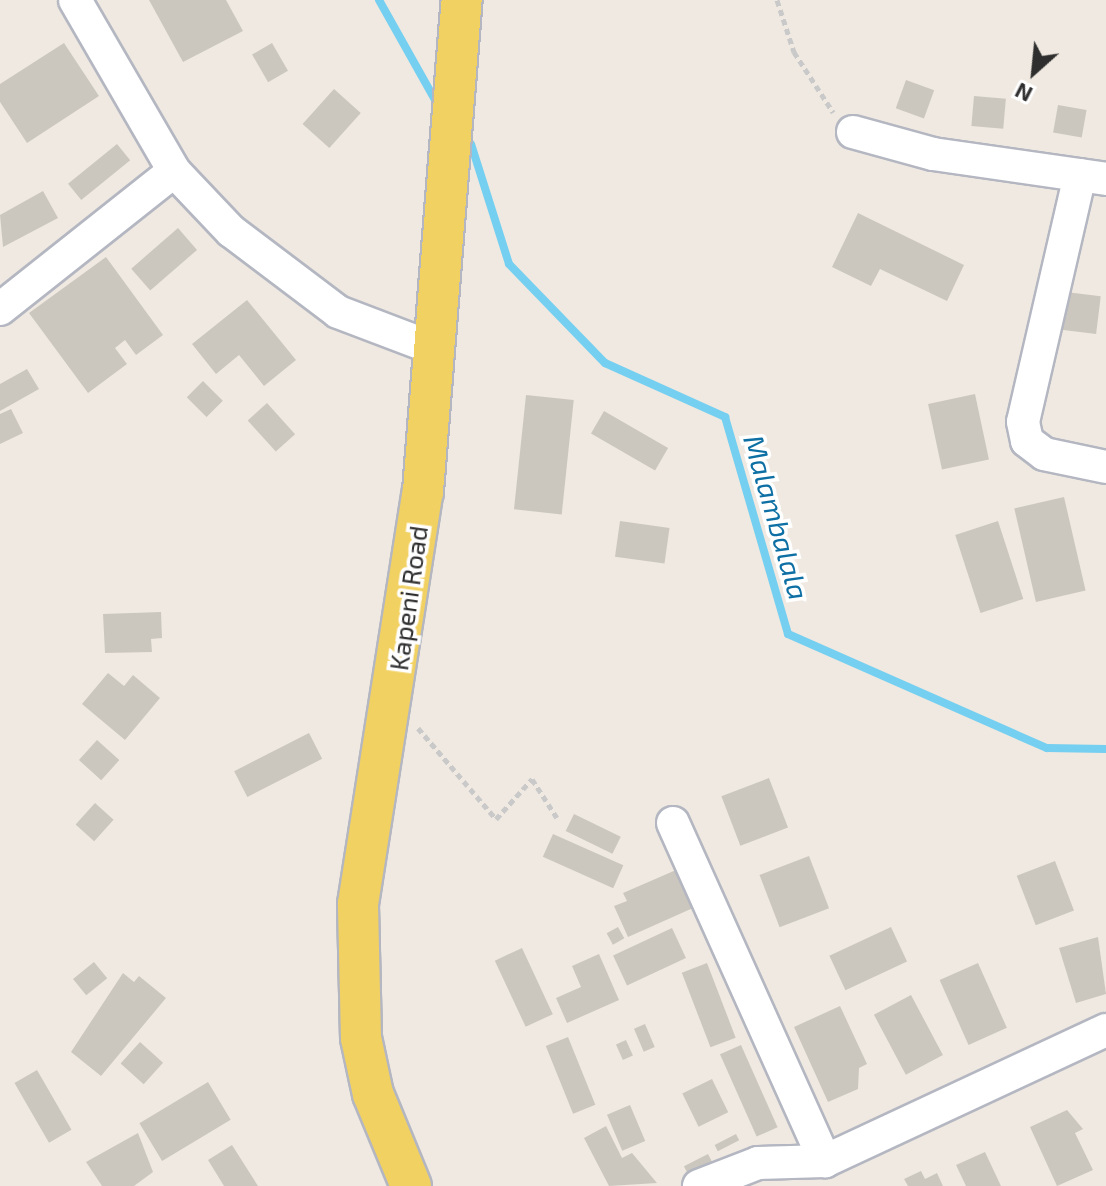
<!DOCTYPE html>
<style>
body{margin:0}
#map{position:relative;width:1106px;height:1186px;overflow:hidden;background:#efe9e1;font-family:"Exo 2",sans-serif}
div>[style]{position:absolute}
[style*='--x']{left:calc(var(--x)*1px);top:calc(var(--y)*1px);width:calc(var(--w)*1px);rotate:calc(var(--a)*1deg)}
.stream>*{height:8px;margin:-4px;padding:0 4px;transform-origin:4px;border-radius:4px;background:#75cff0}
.building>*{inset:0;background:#cbc7bf;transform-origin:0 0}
.path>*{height:5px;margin-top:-2.5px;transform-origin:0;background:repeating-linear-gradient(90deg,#c9c9c9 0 6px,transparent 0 10px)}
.roads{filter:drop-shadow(2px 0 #b4b7c1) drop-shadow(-2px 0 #b4b7c1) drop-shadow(0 2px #b4b7c1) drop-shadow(0 -2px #b4b7c1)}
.minor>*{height:32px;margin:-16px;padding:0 16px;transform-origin:16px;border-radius:16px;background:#fff}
.major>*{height:40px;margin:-20px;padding:0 20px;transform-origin:20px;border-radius:20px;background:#f2d163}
span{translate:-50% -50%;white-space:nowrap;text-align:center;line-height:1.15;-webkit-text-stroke:7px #fff;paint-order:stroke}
.street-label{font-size:26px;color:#2e2e2e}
.water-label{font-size:28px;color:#0d6fa3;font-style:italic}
.north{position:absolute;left:994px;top:32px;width:80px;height:80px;-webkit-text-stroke:6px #fff;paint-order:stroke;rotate:207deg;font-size:22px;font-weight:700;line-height:32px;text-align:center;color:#2e2e2e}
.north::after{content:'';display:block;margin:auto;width:28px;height:36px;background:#2e2e2e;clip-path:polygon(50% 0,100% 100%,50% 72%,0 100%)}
</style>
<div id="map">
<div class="stream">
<i style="--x:379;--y:0;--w:123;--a:60.7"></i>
<i style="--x:471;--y:144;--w:126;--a:72.4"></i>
<i style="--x:509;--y:264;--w:138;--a:45.9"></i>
<i style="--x:605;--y:363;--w:132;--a:24.2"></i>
<i style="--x:725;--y:417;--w:226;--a:73.8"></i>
<i style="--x:788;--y:634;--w:283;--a:23.8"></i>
<i style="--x:1047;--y:748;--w:59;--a:1"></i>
</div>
<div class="building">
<i style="clip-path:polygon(149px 0,226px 0,243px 31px,183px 62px)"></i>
<i style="clip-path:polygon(64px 43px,99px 96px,27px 143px,0 102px,0 84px)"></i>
<i style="left:272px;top:43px;width:32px;height:23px;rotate:60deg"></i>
<i style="left:906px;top:80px;width:30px;height:30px;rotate:20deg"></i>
<i style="left:334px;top:89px;width:36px;height:47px;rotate:42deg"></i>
<i style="left:974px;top:96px;width:32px;height:30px;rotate:5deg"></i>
<i style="left:1058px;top:105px;width:29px;height:28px;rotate:10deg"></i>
<i style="left:117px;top:144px;width:21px;height:63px;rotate:51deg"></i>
<i style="clip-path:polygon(43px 191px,58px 218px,3px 247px,0 215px)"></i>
<i style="clip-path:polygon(858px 213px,964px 265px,947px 301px,880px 269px,871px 286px,832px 267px)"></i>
<i style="left:178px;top:228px;width:29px;height:62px;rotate:49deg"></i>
<i style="clip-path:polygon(106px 257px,163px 335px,136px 355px,125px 340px,115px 348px,127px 364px,88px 393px,29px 313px)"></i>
<i style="left:1066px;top:292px;width:35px;height:38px;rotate:7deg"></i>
<i style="clip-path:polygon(247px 300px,296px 360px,264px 386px,239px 355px,216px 374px,192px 344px)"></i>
<i style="clip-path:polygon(27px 369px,39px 389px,0 411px,0 384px)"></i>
<i style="left:203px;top:381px;width:28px;height:23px;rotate:45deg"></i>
<i style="left:975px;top:394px;width:67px;height:48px;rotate:78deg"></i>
<i style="left:526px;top:395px;width:48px;height:115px;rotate:6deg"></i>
<i style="left:267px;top:403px;width:42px;height:26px;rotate:48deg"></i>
<i style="clip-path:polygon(11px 409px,23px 433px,0 444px,0 414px)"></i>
<i style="left:604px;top:411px;width:74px;height:26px;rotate:30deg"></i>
<i style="left:1064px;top:497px;width:96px;height:51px;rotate:77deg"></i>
<i style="left:620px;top:521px;width:50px;height:36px;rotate:8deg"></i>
<i style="left:998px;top:521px;width:82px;height:45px;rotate:72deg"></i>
<i style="clip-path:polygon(161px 612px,162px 638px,151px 639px,152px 652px,105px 653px,103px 614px)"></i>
<i style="clip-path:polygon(108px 673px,124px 686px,133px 675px,160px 698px,125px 740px,82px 704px)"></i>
<i style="left:309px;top:733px;width:29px;height:84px;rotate:63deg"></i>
<i style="left:97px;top:740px;width:30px;height:27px;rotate:42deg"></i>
<i style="left:769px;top:778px;width:53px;height:51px;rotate:69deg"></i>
<i style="left:95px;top:803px;width:25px;height:29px;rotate:42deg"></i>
<i style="left:574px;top:814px;width:52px;height:19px;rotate:26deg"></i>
<i style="left:553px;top:834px;width:77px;height:25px;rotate:24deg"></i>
<i style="left:809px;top:856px;width:56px;height:53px;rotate:69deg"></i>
<i style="left:1055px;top:861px;width:53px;height:41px;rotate:69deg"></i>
<i style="clip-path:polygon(676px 870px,693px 908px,628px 937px,614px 906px,627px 901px,623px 893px)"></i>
<i style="left:618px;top:927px;width:13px;height:13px;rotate:61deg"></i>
<i style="left:891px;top:927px;width:38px;height:68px;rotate:65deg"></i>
<i style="left:672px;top:928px;width:33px;height:65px;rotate:65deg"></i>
<i style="clip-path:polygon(1098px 937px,1106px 994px,1076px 1003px,1059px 948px)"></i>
<i style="left:522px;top:948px;width:73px;height:30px;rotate:65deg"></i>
<i style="clip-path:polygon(599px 954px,619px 1000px,567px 1023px,556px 998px,581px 987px,572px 966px)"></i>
<i style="left:94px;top:962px;width:21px;height:27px;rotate:51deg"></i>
<i style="left:707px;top:963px;width:80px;height:27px;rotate:69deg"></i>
<i style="left:978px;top:963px;width:71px;height:42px;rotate:66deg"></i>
<i style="clip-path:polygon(123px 973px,134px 982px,139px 976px,166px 998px,101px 1076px,71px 1052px)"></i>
<i style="left:911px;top:995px;width:68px;height:42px;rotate:62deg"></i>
<i style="clip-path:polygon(840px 1006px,867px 1064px,859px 1068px,858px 1089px,828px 1102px,794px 1027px)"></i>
<i style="left:645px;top:1024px;width:25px;height:12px;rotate:67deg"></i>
<i style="left:568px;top:1037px;width:73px;height:24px;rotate:68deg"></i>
<i style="left:626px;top:1040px;width:17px;height:11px;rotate:66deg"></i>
<i style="left:140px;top:1042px;width:31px;height:29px;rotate:42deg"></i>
<i style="left:741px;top:1045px;width:90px;height:23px;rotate:66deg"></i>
<i style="left:37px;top:1070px;width:69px;height:26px;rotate:60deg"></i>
<i style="left:712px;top:1079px;width:37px;height:33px;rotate:64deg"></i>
<i style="left:208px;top:1082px;width:44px;height:80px;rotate:59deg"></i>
<i style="left:630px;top:1105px;width:39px;height:25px;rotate:67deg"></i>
<i style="clip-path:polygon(1067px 1110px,1083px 1129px,1075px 1133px,1093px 1170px,1057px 1186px,1030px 1127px)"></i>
<i style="clip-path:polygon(606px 1126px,622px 1158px,632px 1153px,657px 1183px,609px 1186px,584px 1138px)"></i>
<i style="clip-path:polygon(138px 1133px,153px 1172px,134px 1186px,102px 1186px,86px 1162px)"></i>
<i style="left:736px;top:1134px;width:7px;height:24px;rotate:63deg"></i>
<i style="clip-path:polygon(232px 1145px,258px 1186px,224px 1186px,208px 1160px)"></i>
<i style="clip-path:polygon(985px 1152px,1001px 1186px,966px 1186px,956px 1165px)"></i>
<i style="left:708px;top:1154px;width:9px;height:27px;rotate:63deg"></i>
<i style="clip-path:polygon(921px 1171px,925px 1179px,937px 1173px,943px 1186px,908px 1186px,904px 1179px)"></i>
</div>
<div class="path">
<i style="--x:777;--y:0;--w:55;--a:71.9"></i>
<i style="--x:794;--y:52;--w:72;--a:57"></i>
<i style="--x:418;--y:728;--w:120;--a:49.4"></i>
<i style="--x:496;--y:819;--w:54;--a:-48"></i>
<i style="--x:532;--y:779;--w:46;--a:57.3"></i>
</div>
<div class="roads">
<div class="minor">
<i style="--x:75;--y:0;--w:198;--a:59.9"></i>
<i style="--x:174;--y:171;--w:83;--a:46.5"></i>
<i style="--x:231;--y:231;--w:134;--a:37.1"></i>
<i style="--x:338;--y:312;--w:102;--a:20.8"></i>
<i style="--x:853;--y:132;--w:83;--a:15.4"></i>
<i style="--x:933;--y:154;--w:175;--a:8.2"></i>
<i style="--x:1080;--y:175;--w:253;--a:103"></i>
<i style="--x:1023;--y:422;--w:19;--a:78"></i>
<i style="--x:1027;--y:441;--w:21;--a:37"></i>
<i style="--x:1044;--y:454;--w:63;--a:11.8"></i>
<i style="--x:0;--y:309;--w:222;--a:-38.4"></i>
<i style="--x:673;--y:823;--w:371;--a:65.8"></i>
<i style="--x:699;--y:1186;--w:63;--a:-21.3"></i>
<i style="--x:758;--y:1163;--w:67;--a:-1.7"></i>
<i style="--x:825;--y:1161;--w:310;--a:-25"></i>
</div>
<div class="major">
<i style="--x:411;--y:1186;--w:100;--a:-112.4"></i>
<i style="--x:373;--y:1094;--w:57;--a:-102.1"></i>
<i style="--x:361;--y:1038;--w:134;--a:-91.3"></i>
<i style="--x:358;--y:904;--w:418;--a:-81.1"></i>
<i style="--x:423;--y:491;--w:493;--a:-85.5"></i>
</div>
</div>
<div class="street-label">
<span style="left:408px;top:598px;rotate:-82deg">Kapeni Road</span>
</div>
<div class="water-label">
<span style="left:777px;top:517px;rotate:74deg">Malambalala</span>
</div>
<div class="north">N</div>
</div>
